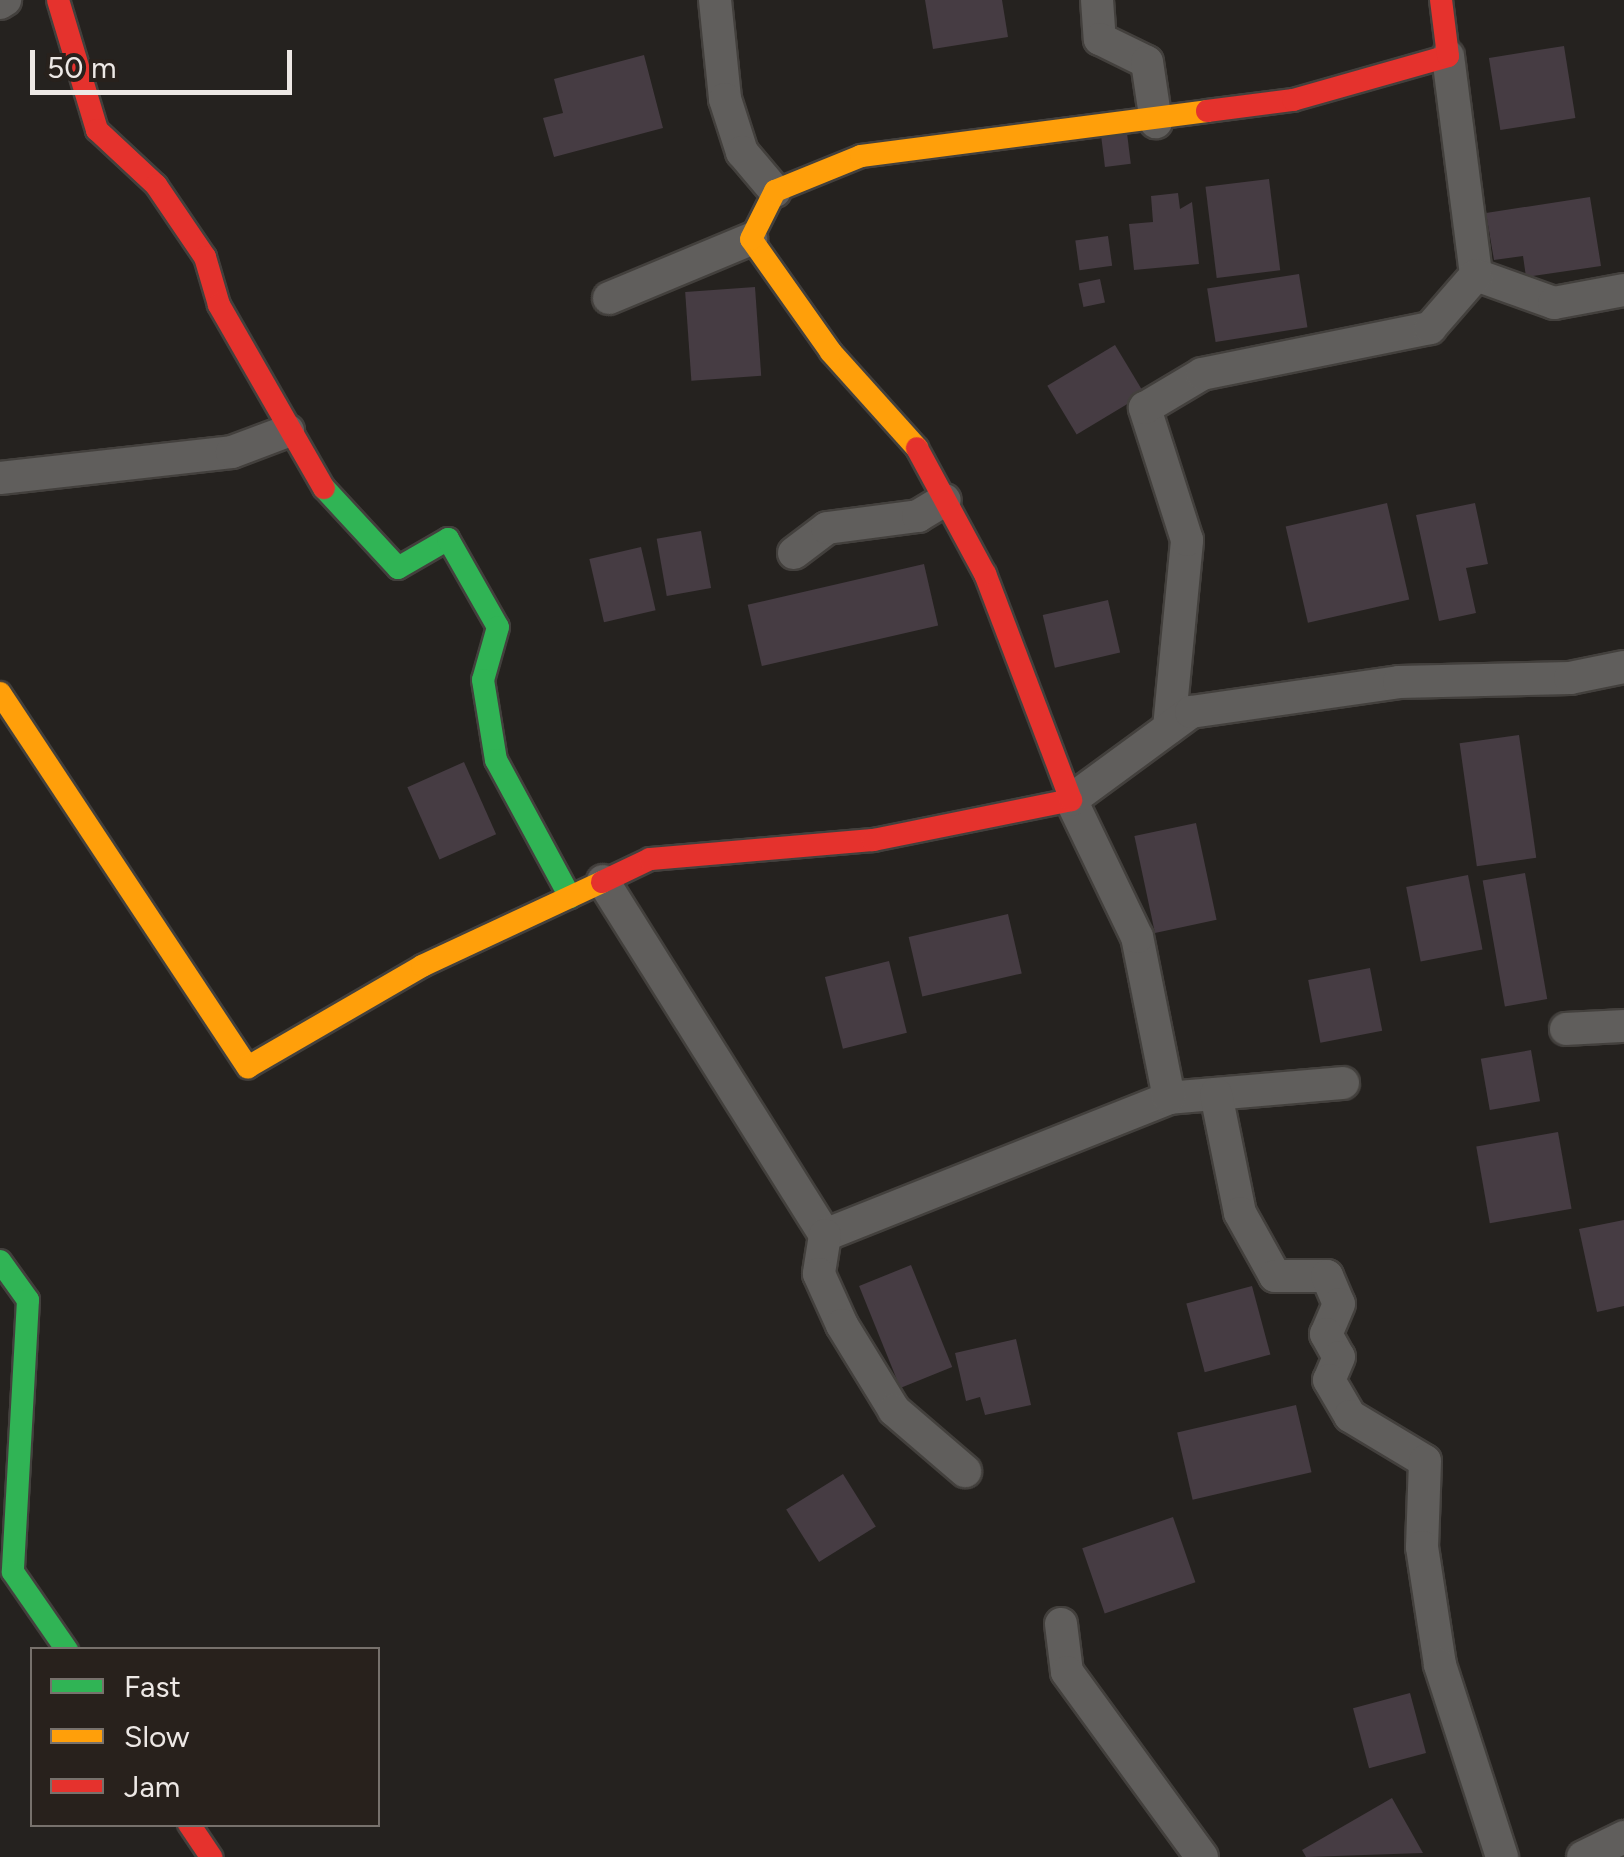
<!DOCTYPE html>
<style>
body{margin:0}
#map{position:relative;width:1624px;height:1857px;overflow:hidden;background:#25221f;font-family:Figtree,sans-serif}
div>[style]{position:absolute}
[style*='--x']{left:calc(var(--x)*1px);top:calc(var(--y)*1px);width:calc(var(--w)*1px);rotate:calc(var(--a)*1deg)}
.building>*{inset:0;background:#463c43;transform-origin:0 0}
.roads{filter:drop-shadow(2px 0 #43403d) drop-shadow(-2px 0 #43403d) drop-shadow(0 2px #43403d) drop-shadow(0 -2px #43403d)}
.street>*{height:32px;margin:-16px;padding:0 16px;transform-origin:16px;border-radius:16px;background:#605e5c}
.fast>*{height:22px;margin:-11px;padding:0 11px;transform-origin:11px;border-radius:11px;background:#30b455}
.slow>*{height:22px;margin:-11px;padding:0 11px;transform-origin:11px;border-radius:11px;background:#ff9f0a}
.jam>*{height:22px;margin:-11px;padding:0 11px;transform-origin:11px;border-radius:11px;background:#e5322d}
span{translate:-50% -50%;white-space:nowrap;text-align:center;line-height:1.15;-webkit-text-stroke:8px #28211c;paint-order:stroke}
.legend{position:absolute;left:30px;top:1647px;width:350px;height:180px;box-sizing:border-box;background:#28211c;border:2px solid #77716c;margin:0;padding:12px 18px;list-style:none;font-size:30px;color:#ede8e5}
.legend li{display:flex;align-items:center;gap:20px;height:50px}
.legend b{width:50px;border:2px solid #77716c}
.scale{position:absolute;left:30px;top:50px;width:262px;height:45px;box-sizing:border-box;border:5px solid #ede8e5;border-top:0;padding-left:12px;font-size:30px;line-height:35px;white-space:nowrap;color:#ede8e5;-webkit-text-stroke:8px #28211c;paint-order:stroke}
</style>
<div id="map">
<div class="building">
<i style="clip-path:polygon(925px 0,1002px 0,1008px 37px,933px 49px)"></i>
<i style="left:1564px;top:46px;width:73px;height:76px;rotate:81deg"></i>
<i style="clip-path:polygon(644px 55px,663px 128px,554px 157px,543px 118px,563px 113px,554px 79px)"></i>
<i style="left:1127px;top:133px;width:31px;height:26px;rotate:83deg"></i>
<i style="left:1269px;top:179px;width:92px;height:64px;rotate:83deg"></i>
<i style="clip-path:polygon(1178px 193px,1180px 209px,1192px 202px,1199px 264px,1134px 270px,1129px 224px,1153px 222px,1151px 196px)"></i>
<i style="clip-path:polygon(1590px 197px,1601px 266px,1526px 277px,1523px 256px,1494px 260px,1486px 213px)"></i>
<i style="left:1108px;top:236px;width:30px;height:33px;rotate:82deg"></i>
<i style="left:1299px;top:274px;width:54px;height:93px;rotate:81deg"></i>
<i style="left:1100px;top:279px;width:24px;height:22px;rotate:78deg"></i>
<i style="left:755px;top:287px;width:89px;height:70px;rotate:86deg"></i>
<i style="left:1115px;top:345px;width:57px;height:79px;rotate:59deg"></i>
<i style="left:1387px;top:503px;width:99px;height:104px;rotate:77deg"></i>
<i style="clip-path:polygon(1475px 503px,1488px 564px,1466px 568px,1476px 613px,1439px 621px,1416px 515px)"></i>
<i style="left:701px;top:531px;width:58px;height:45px;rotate:80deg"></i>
<i style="left:641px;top:547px;width:65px;height:53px;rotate:77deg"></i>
<i style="left:924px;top:564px;width:63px;height:181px;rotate:77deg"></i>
<i style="left:1108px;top:600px;width:54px;height:67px;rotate:77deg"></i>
<i style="left:1519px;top:735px;width:124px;height:60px;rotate:82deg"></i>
<i style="left:464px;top:762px;width:79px;height:62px;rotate:66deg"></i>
<i style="left:1196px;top:823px;width:99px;height:63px;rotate:78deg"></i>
<i style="left:1525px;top:873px;width:128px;height:43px;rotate:80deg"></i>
<i style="left:1468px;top:875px;width:76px;height:63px;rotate:79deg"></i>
<i style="left:1008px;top:914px;width:61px;height:102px;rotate:77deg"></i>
<i style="left:889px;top:961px;width:74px;height:66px;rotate:76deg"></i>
<i style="left:1370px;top:968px;width:64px;height:63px;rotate:79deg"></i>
<i style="left:1531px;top:1050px;width:52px;height:51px;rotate:80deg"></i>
<i style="left:1558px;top:1132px;width:78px;height:83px;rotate:80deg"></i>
<i style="clip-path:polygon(1624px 1220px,1624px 1306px,1597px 1312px,1579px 1229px)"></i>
<i style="left:911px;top:1265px;width:110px;height:56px;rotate:68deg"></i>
<i style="left:1252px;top:1286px;width:71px;height:68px;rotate:75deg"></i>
<i style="clip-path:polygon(1016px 1339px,1031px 1405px,985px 1415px,980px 1397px,966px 1401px,955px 1353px)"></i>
<i style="left:1296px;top:1405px;width:69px;height:122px;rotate:77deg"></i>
<i style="left:843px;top:1474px;width:62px;height:67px;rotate:58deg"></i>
<i style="left:1173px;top:1517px;width:69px;height:96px;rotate:71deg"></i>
<i style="left:1410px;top:1693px;width:62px;height:59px;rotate:75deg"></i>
<i style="clip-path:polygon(1392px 1798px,1423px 1853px,1306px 1857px,1302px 1850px)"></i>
</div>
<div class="roads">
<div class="street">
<i style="--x:715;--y:0;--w:100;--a:84.2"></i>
<i style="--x:725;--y:99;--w:56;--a:72.2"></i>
<i style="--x:742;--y:152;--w:51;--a:49.8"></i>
<i style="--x:1097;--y:0;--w:39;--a:86"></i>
<i style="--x:1100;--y:39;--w:52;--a:26.1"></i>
<i style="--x:1147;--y:62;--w:61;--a:81.5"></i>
<i style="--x:0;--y:3;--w:6;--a:-31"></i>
<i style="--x:1448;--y:56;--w:221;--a:82.7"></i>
<i style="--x:1476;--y:275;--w:83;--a:19.7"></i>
<i style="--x:1554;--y:303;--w:71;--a:-10.5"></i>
<i style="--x:609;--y:298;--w:154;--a:-22.6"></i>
<i style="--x:0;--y:478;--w:233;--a:-6.4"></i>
<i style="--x:232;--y:452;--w:60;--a:-20.6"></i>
<i style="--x:794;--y:553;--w:41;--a:-37.1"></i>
<i style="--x:827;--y:528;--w:92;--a:-7.5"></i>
<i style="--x:918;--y:516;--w:31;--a:-31"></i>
<i style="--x:1169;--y:728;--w:189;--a:-84.5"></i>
<i style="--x:1187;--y:540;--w:139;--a:-107.7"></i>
<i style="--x:1145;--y:408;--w:66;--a:-30.8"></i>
<i style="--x:1202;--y:374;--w:233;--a:-11.4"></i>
<i style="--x:1430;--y:328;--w:70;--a:-49"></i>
<i style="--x:603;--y:881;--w:418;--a:57.9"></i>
<i style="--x:825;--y:1235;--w:370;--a:-21.7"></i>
<i style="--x:1566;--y:1029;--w:58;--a:-3"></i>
<i style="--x:1343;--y:1083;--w:175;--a:175.1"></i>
<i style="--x:1169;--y:1098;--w:164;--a:-101.2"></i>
<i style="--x:1137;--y:937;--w:152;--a:-115.7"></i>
<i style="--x:1071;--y:800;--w:149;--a:-36.3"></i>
<i style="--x:1191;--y:712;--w:210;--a:-8.2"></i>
<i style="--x:1399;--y:682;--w:171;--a:-1.3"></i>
<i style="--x:1570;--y:678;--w:55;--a:-11.5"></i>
<i style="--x:1216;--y:1094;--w:121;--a:78.6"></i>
<i style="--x:1240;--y:1213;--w:72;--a:60.9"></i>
<i style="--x:1275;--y:1276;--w:52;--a:0"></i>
<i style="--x:1327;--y:1276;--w:30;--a:67"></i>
<i style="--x:1339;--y:1304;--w:33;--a:113"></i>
<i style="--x:1326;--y:1334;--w:26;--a:61"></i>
<i style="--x:1339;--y:1357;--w:25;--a:113"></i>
<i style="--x:1329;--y:1380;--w:42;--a:59.7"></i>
<i style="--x:1350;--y:1416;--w:87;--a:31"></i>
<i style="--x:1425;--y:1461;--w:86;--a:92"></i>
<i style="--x:1422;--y:1547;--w:119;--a:81.3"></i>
<i style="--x:1440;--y:1665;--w:202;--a:72.1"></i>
<i style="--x:825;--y:1235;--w:39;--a:99"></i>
<i style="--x:819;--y:1274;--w:56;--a:65.7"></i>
<i style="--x:842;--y:1325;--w:100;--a:58.5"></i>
<i style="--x:894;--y:1410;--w:94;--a:40.7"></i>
<i style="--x:1061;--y:1624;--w:48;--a:82.9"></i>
<i style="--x:1067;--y:1672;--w:229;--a:53.9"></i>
<i style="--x:1583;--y:1857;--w:46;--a:-26"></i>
</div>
<div class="fast">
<i style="--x:324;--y:488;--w:109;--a:47.2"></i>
<i style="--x:398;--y:568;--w:58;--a:-30.1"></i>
<i style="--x:448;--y:539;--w:101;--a:60.4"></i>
<i style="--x:498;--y:627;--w:55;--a:105.8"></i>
<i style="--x:483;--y:680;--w:81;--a:80.8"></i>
<i style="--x:496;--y:760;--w:156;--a:61.6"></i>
<i style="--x:0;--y:1261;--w:48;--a:54.3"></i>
<i style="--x:28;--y:1300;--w:272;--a:93.2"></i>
<i style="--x:13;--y:1572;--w:95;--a:55.3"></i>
</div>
<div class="slow">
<i style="--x:917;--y:448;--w:129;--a:-131.9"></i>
<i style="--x:831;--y:352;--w:138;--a:-125.3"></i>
<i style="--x:751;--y:239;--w:54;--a:-63.4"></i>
<i style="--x:775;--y:191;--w:93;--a:-22.1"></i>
<i style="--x:861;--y:156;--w:349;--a:-7.4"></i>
<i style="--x:0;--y:693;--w:449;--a:56.5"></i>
<i style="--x:248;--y:1067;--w:201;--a:-30.1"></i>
<i style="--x:422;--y:966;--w:199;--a:-25"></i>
</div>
<div class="jam">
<i style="--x:58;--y:0;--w:136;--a:73.3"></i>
<i style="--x:97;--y:130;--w:81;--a:43"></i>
<i style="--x:156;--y:185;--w:87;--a:55.8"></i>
<i style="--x:205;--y:257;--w:50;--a:73.7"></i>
<i style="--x:219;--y:305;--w:211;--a:60.2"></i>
<i style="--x:1207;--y:111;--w:87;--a:-7.3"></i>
<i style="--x:1293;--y:100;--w:161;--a:-15.8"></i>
<i style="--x:1448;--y:56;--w:56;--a:-97.1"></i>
<i style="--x:602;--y:882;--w:53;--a:-25.6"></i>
<i style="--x:650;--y:859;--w:224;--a:-4.9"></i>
<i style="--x:873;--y:840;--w:202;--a:-11.4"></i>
<i style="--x:1071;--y:800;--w:242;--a:-110.8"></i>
<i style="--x:985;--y:574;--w:143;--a:-118.4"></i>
<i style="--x:189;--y:1824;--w:40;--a:56"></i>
</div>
</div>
<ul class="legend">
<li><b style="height:12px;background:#30b455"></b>Fast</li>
<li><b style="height:12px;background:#ff9f0a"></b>Slow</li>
<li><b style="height:12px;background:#e5322d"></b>Jam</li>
</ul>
<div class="scale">50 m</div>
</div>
